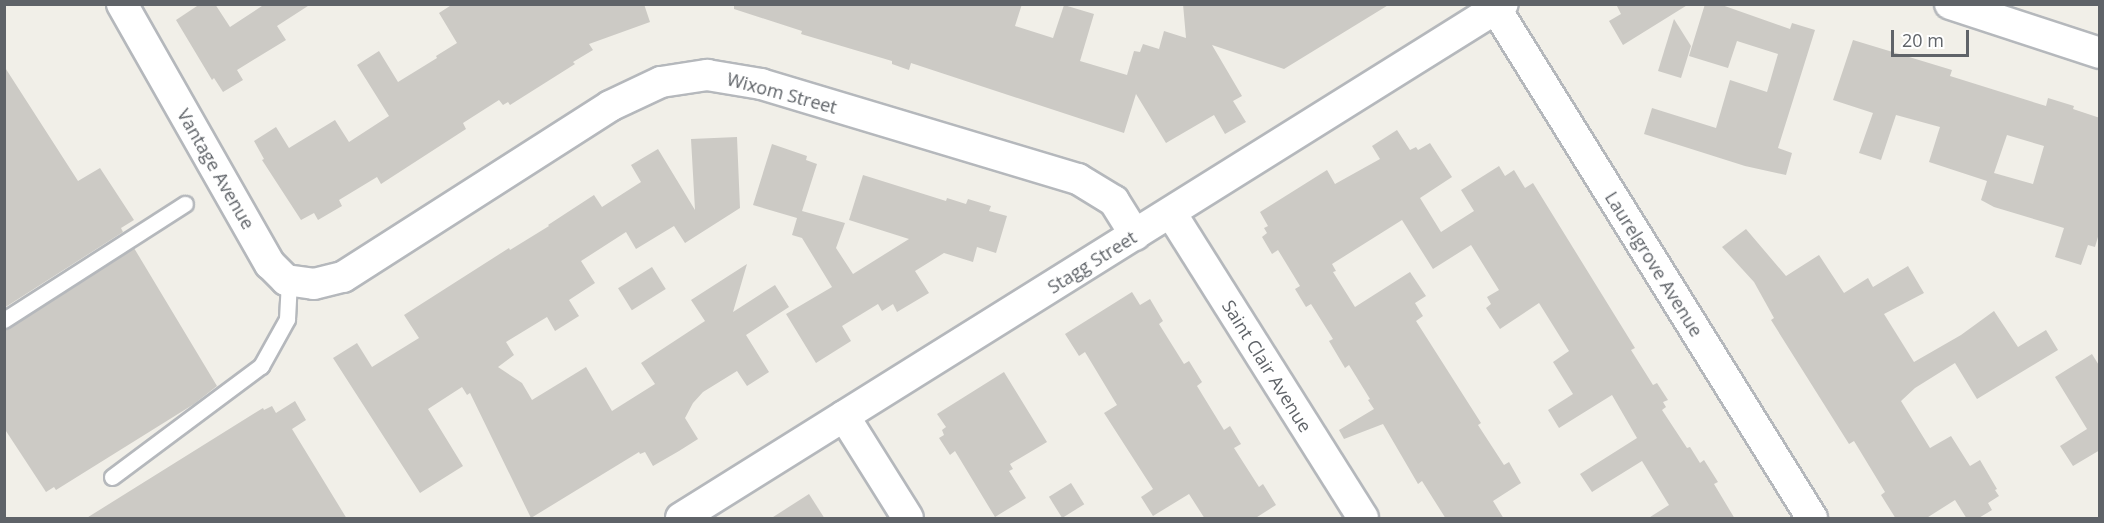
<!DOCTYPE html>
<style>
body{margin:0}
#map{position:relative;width:2104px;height:523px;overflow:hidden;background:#f1efe8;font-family:"Open Sans",sans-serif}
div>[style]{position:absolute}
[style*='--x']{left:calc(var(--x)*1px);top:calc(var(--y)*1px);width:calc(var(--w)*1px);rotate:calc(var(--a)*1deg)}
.building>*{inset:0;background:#cccac5;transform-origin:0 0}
.roads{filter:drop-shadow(2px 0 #b5b8bc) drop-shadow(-2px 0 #b5b8bc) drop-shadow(0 2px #b5b8bc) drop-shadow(0 -2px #b5b8bc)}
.service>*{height:15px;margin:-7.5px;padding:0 7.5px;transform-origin:7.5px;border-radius:7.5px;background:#fff}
.minor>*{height:30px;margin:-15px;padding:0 15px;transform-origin:15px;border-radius:15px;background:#fff}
span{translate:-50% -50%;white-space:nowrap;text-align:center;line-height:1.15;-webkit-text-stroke:4.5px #fff;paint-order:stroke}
.street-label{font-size:18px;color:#5f6368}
.frame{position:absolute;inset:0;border:6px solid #5f6368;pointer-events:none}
.scale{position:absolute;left:1891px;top:30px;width:78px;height:27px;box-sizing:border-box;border:3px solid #5f6368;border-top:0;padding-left:8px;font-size:18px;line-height:21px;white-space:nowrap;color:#5f6368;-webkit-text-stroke:4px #fff;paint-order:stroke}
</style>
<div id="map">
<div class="building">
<i style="clip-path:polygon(200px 4px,215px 4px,230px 27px,265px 4px,311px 4px,277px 26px,286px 40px,237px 70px,243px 80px,223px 92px,214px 78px,212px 80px,176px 20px)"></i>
<i style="clip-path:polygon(453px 4px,644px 4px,650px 22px,589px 44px,593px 50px,573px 62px,575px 64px,510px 105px,508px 102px,503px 105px,499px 100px,463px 123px,466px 129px,381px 184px,377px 177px,339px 200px,342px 206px,318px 220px,314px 213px,301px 220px,262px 160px,264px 159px,254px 141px,276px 127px,289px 148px,335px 120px,349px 142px,389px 116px,357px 65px,379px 51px,398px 82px,437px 58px,436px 56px,457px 43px,439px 13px)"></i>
<i style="clip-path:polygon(734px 4px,1022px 4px,1015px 26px,1053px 38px,1064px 5px,1094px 14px,1080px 61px,1127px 75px,1134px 51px,1140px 52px,1143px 44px,1159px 49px,1164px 31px,1186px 38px,1183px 4px,1390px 4px,1284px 69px,1212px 45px,1242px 96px,1233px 101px,1246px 122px,1225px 134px,1214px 115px,1166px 143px,1136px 94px,1124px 133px,911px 63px,909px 70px,892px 64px,892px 61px,801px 34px,802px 31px,734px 9px)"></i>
<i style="clip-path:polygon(1616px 4px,1689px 4px,1623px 45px,1609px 21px,1621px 14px)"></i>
<i style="clip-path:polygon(1705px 4px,1719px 4px,1790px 29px,1792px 23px,1815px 30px,1778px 148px,1792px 153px,1786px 175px,1745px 166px,1644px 134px,1652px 108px,1716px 128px,1730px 80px,1767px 92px,1778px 54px,1737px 41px,1728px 68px,1689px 56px)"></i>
<i style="clip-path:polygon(1674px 19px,1691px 46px,1681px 78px,1658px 71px)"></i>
<i style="clip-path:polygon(evenodd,1853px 40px,1952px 70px,1950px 76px,2046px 106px,2048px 98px,2074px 106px,2073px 109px,2100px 118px,2100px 230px,2095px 247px,2088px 245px,2081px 265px,2055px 257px,2064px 228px,1994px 207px,1981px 200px,1987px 181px,1929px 162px,1940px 127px,1896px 115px,1881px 160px,1859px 153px,1873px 113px,1833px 100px,1853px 40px,2007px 135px,2044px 146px,2033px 184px,1994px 173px,2007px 135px)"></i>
<i style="clip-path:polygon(4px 66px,78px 181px,100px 168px,134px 220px,121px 228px,123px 232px,4px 308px)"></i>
<i style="clip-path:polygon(1397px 130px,1410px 150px,1416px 147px,1418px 150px,1430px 143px,1452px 177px,1420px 198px,1441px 232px,1474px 211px,1461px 190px,1499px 166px,1505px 176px,1514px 170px,1525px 188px,1533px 183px,1635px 348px,1631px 350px,1653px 385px,1657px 383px,1668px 400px,1663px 402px,1666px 407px,1662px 410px,1687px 448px,1690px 447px,1700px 463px,1704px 460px,1718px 482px,1714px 484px,1735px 519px,1647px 519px,1669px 505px,1642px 461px,1592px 492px,1580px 474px,1637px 438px,1612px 395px,1559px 428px,1548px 410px,1573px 394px,1553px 362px,1569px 351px,1539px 303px,1500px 329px,1486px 308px,1491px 304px,1487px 297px,1499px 290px,1471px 245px,1433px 269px,1402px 220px,1332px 264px,1336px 271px,1333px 272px,1355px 307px,1410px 272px,1426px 296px,1415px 303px,1423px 316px,1416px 321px,1481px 423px,1478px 425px,1504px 465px,1509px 462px,1521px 483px,1493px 501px,1504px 519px,1446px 519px,1422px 481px,1418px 484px,1383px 424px,1344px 439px,1339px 430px,1374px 409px,1368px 400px,1370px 399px,1349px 365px,1345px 368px,1329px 341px,1333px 339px,1311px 304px,1306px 307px,1295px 289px,1300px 286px,1278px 250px,1272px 254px,1262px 237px,1267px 233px,1264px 228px,1268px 226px,1260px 212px,1327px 170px,1335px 184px,1380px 159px,1372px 146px)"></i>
<i style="clip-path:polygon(737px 137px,740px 208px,685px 243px,674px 226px,636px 249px,626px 232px,581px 261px,595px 283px,569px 300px,579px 316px,555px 331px,547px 317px,506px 342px,514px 355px,498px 367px,522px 383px,532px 400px,586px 367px,612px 411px,655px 384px,641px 363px,705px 321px,691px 300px,747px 264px,733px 312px,775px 285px,789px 307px,746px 335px,769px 372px,747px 386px,737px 371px,703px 392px,693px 403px,685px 418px,698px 439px,679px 451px,653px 466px,645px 452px,640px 454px,639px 452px,531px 518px,470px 393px,467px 395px,462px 387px,428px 409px,463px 466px,420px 493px,333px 358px,357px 343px,372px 367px,419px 338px,404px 315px,509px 248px,510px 250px,549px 226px,548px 225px,594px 195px,602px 207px,641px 182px,631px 165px,658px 149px,695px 210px,691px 139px)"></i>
<i style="clip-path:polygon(772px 144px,807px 156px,806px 160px,817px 164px,802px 211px,845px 223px,836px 248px,853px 274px,909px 239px,849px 220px,863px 175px,946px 201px,947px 198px,966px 204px,968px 199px,991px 206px,989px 211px,1007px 216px,996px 253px,977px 247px,973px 262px,944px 253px,915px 271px,929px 293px,897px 312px,893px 304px,882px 311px,878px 304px,842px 326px,851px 341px,816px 363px,786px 314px,832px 287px,802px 238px,792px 235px,797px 218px,753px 205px)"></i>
<i style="clip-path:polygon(1746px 229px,1786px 276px,1819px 255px,1844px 293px,1868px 278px,1873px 287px,1908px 266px,1924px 293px,1884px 314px,1914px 362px,1961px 335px,1994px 311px,2018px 347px,2046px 330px,2058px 350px,1977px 399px,1955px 363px,1915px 388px,1901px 401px,1930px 448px,1951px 436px,1970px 466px,1980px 460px,1997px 489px,1995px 490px,1999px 496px,1988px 503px,1992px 510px,1977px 519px,1967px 519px,1955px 500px,1925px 519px,1896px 519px,1881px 495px,1885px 492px,1854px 441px,1849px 444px,1771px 320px,1774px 318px,1754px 282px,1722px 247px)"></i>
<i style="clip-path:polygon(134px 248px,217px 386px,194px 404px,56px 490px,54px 487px,46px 492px,4px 428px,4px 330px)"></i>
<i style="left:652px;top:267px;width:26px;height:40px;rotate:58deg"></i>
<i style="clip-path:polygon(1132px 292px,1140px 305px,1150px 299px,1163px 321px,1159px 324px,1184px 364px,1189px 361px,1202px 382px,1197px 386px,1224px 430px,1230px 426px,1241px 444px,1234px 448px,1259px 487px,1263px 484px,1276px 505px,1254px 519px,1205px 519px,1189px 494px,1153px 516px,1141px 497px,1153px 489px,1104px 413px,1117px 405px,1085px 352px,1079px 356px,1065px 334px)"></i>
<i style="clip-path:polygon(2092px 354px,2100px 367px,2100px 450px,2073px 466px,2060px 446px,2087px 429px,2055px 377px)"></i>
<i style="clip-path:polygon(1004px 372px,1047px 442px,1010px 464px,1013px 469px,1009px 471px,1026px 498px,995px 517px,955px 451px,950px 455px,939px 438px,944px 435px,942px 430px,946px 427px,937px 414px)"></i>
<i style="clip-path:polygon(295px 401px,306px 420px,292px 429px,347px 519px,85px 519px,263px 408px,264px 410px,272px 406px,276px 413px)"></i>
<i style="left:1071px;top:483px;width:25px;height:26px;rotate:58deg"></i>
<i style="clip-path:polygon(809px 494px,825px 519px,770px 519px)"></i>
</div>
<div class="roads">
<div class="service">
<i style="--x:4;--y:320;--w:215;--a:-32.7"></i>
<i style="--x:112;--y:477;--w:186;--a:-36.7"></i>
<i style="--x:261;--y:366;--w:54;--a:-61"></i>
<i style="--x:287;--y:319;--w:39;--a:-87"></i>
</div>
<div class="minor">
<i style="--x:122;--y:4;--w:299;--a:60.4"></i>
<i style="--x:270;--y:264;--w:23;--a:45"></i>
<i style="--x:286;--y:280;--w:28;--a:8"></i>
<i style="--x:314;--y:284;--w:30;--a:-14"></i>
<i style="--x:343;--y:277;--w:317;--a:-32.6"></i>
<i style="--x:610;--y:106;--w:56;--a:-25.2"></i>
<i style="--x:661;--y:82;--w:47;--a:-8.7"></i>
<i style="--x:707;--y:75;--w:55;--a:9.5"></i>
<i style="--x:761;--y:84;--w:331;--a:16.7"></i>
<i style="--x:1078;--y:179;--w:42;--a:31.4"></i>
<i style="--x:1114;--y:201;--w:40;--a:58"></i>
<i style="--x:1950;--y:4;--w:158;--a:18.1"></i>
<i style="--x:1496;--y:9;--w:599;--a:58.17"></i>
<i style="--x:1171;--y:213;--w:360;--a:57.8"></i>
<i style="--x:844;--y:416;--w:120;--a:57.9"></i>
<i style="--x:681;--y:518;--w:969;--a:-32.02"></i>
</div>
</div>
<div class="street-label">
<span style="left:782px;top:93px;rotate:15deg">Wixom Street</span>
<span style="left:216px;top:169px;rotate:60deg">Vantage Avenue</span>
<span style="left:1092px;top:262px;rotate:-32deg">Stagg Street</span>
<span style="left:1654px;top:264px;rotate:58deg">Laurelgrove Avenue</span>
<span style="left:1267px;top:366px;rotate:58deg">Saint Clair Avenue</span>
</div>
<div class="frame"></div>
<div class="scale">20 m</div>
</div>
